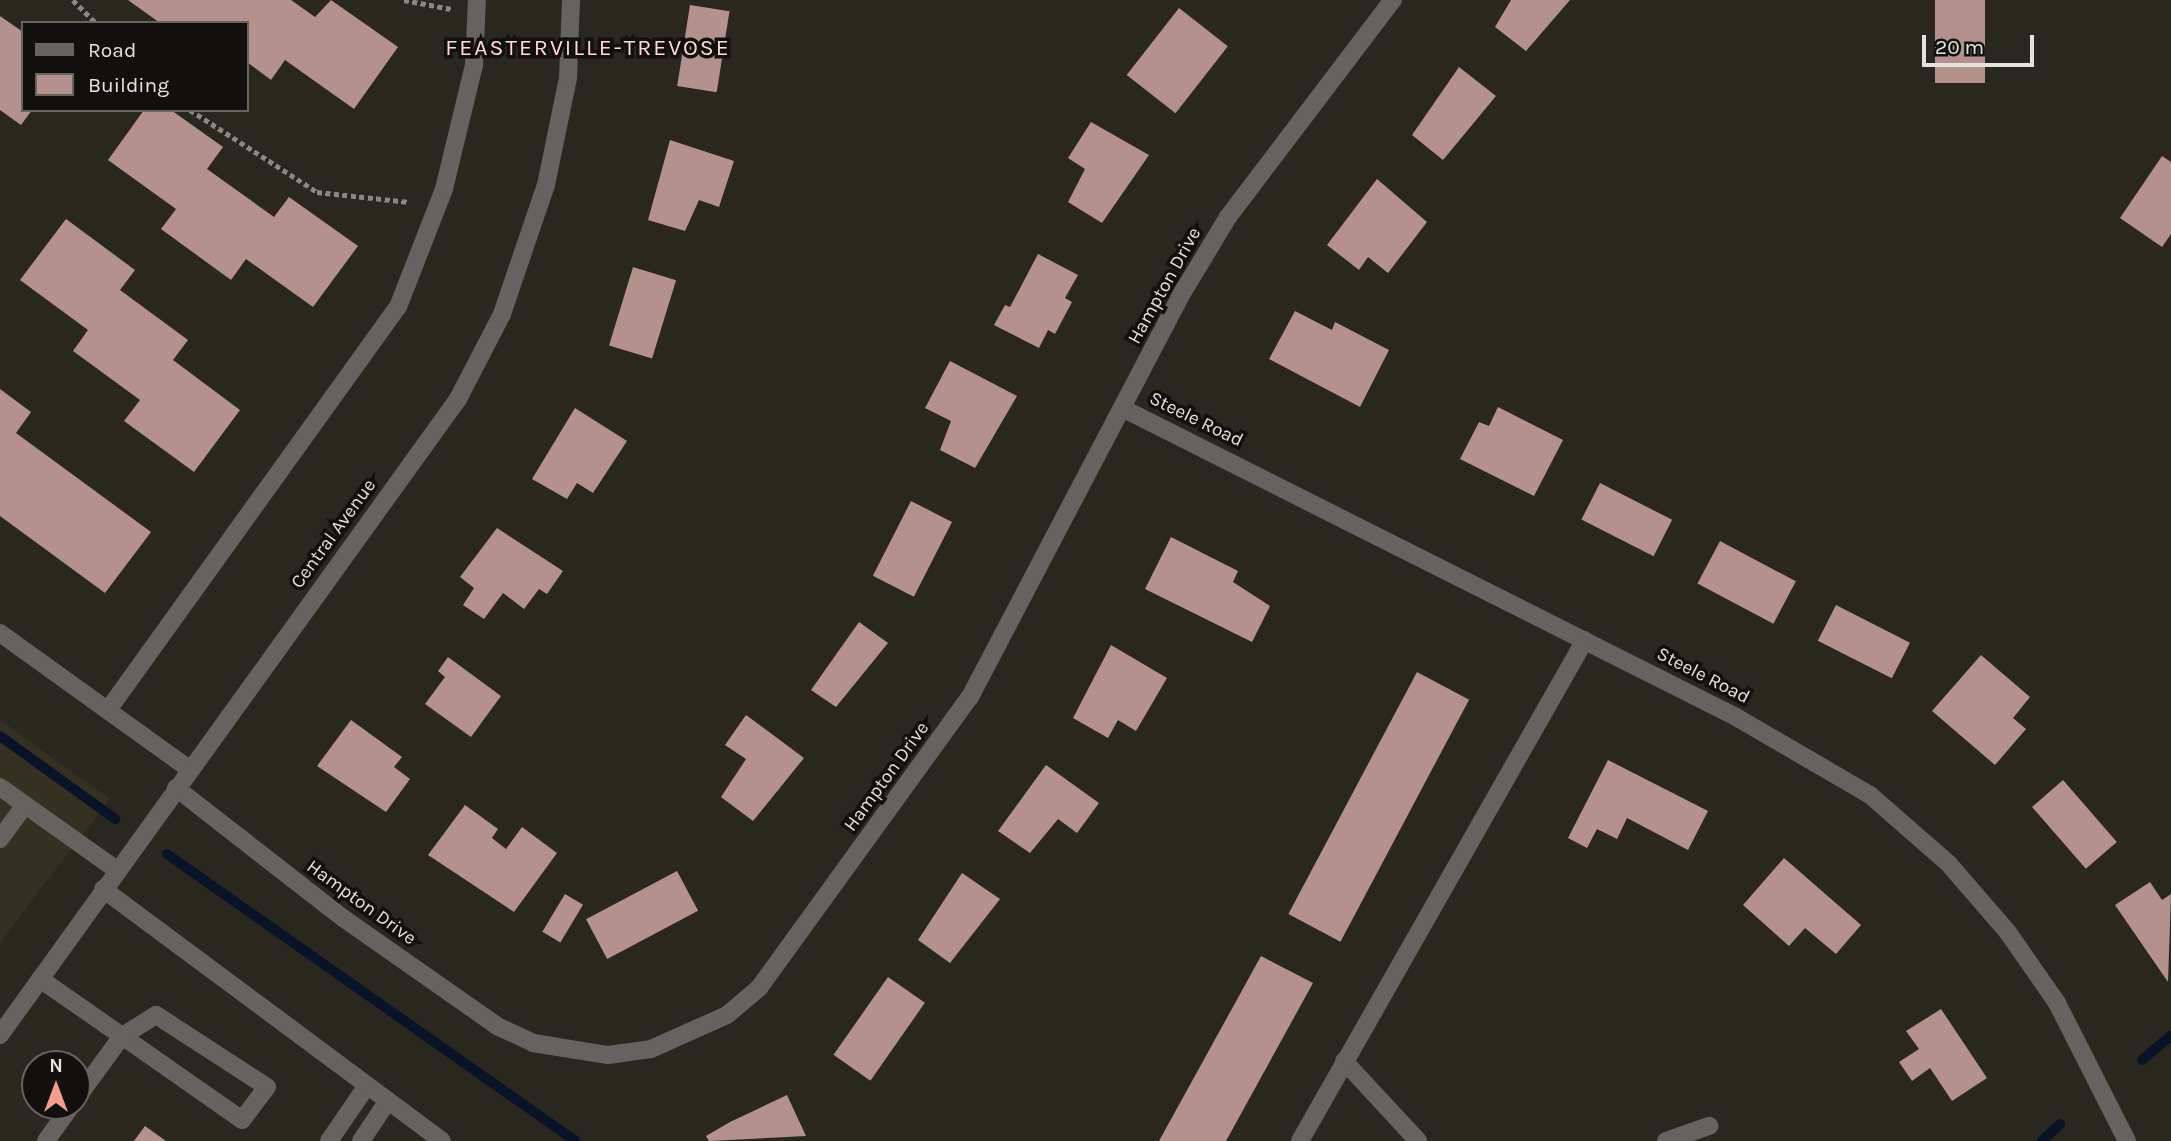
<!DOCTYPE html>
<style>
body{margin:0}
#map{position:relative;width:2171px;height:1141px;overflow:hidden;background:#2a271f;font-family:Karla,sans-serif}
div>[style]{position:absolute}
[style*='--x']{left:calc(var(--x)*1px);top:calc(var(--y)*1px);width:calc(var(--w)*1px);rotate:calc(var(--a)*1deg)}
.built>*{inset:0;background:#363023}
.stream>*{height:10px;margin:-5px;padding:0 5px;transform-origin:5px;border-radius:5px;background:#071327}
.building>*{inset:0;background:#b4918d;transform-origin:0 0}
.path>*{height:4.5px;margin-top:-2.25px;transform-origin:0;background:repeating-linear-gradient(90deg,#8a8881 0 5px,transparent 0 8.5px)}
.service>*{height:18px;margin:-9px;padding:0 9px;transform-origin:9px;border-radius:9px;background:#66625f}
.minor>*{height:18px;margin:-9px;padding:0 9px;transform-origin:9px;border-radius:9px;background:#66625f}
span{translate:-50% -50%;white-space:nowrap;text-align:center;line-height:1.15;-webkit-text-stroke:7px #11100c;paint-order:stroke}
.street-label{font-size:19px;color:#e4e2dd}
.quarter-label{font-size:23px;color:#fedbd4;letter-spacing:2px}
.legend{position:absolute;left:21px;top:21px;width:228px;height:91px;box-sizing:border-box;background:#11100c;border:2px solid #656460;margin:0;padding:9px 12px;list-style:none;font-size:21px;color:#e4e2dd}
.legend li{display:flex;align-items:center;gap:14px;height:35px}
.legend b{width:35px;border:2px solid #656460}
.north{position:absolute;left:21px;top:1050px;width:70px;height:70px;box-sizing:border-box;background:#11100c;border:2px solid #656460;border-radius:50%;rotate:0deg;font-size:19px;font-weight:700;line-height:28px;text-align:center;color:#e4e2dd}
.north::after{content:'';display:block;margin:auto;width:24px;height:32px;background:#f59d8d;clip-path:polygon(50% 0,100% 100%,50% 72%,0 100%)}
.scale{position:absolute;left:1922px;top:35px;width:112px;height:32px;box-sizing:border-box;border:4px solid #e4e2dd;border-top:0;padding-left:9px;font-size:21px;line-height:24px;white-space:nowrap;color:#e4e2dd;-webkit-text-stroke:5px #11100c;paint-order:stroke}
</style>
<div id="map">
<div class="built">
<i style="clip-path:polygon(0 720px,110px 799px,0 942px)"></i>
</div>
<div class="stream">
<i style="--x:0;--y:736;--w:142;--a:35.8"></i>
<i style="--x:167;--y:854;--w:499;--a:35.1"></i>
<i style="--x:2142;--y:1060;--w:38;--a:-40"></i>
<i style="--x:2042;--y:1141;--w:25;--a:-43"></i>
</div>
<div class="building">
<i style="clip-path:polygon(128px 0,291px 0,315px 17px,331px 0,398px 47px,354px 109px,285px 60px,271px 80px,247px 62px,247px 23px,160px 23px)"></i>
<i style="clip-path:polygon(1511px 0,1570px 0,1526px 51px,1495px 27px)"></i>
<i style="left:1935px;top:0;width:50px;height:83px"></i>
<i style="left:690px;top:5px;width:40px;height:82px;rotate:9deg"></i>
<i style="left:1179px;top:8px;width:62px;height:85px;rotate:38deg"></i>
<i style="clip-path:polygon(0 16px,23px 32px,23px 110px,32px 110px,21px 125px,0 110px)"></i>
<i style="clip-path:polygon(1459px 67px,1496px 96px,1443px 160px,1412px 135px)"></i>
<i style="clip-path:polygon(144px 110px,171px 110px,223px 147px,207px 169px,274px 217px,289px 197px,358px 246px,313px 307px,246px 259px,231px 280px,161px 229px,176px 209px,108px 160px)"></i>
<i style="clip-path:polygon(1091px 122px,1149px 155px,1102px 223px,1068px 202px,1085px 169px,1068px 158px)"></i>
<i style="clip-path:polygon(670px 140px,734px 161px,719px 207px,699px 200px,685px 231px,648px 220px)"></i>
<i style="clip-path:polygon(2162px 156px,2171px 162px,2171px 234px,2162px 247px,2120px 218px)"></i>
<i style="clip-path:polygon(1377px 179px,1427px 222px,1388px 273px,1368px 257px,1359px 270px,1327px 245px)"></i>
<i style="clip-path:polygon(66px 219px,135px 270px,120px 290px,188px 340px,173px 360px,240px 410px,194px 472px,124px 421px,140px 400px,73px 351px,88px 330px,20px 280px)"></i>
<i style="clip-path:polygon(1038px 254px,1078px 275px,1065px 298px,1072px 302px,1055px 334px,1048px 330px,1039px 348px,994px 325px,1005px 305px,1010px 307px)"></i>
<i style="left:633px;top:267px;width:45px;height:82px;rotate:17deg"></i>
<i style="clip-path:polygon(1295px 311px,1332px 330px,1335px 322px,1389px 350px,1360px 407px,1269px 359px)"></i>
<i style="clip-path:polygon(950px 361px,1017px 396px,975px 468px,940px 450px,951px 421px,925px 408px)"></i>
<i style="clip-path:polygon(0 389px,31px 412px,16px 433px,151px 532px,105px 593px,0 516px)"></i>
<i style="clip-path:polygon(1498px 407px,1563px 440px,1534px 496px,1460px 459px,1479px 422px,1489px 426px)"></i>
<i style="clip-path:polygon(575px 408px,627px 441px,593px 493px,577px 483px,567px 499px,532px 479px)"></i>
<i style="left:1600px;top:483px;width:81px;height:41px;rotate:27deg"></i>
<i style="left:911px;top:501px;width:46px;height:84px;rotate:27deg"></i>
<i style="clip-path:polygon(497px 528px,563px 571px,547px 594px,539px 589px,524px 609px,503px 593px,484px 619px,463px 605px,474px 588px,460px 577px)"></i>
<i style="clip-path:polygon(1171px 537px,1238px 571px,1233px 582px,1270px 606px,1252px 642px,1145px 589px)"></i>
<i style="left:1720px;top:541px;width:86px;height:48px;rotate:28deg"></i>
<i style="left:1836px;top:605px;width:83px;height:40px;rotate:27deg"></i>
<i style="clip-path:polygon(859px 622px,888px 643px,836px 707px,811px 690px)"></i>
<i style="clip-path:polygon(1111px 645px,1167px 678px,1136px 731px,1118px 720px,1108px 738px,1073px 718px)"></i>
<i style="clip-path:polygon(1981px 655px,2030px 697px,2013px 718px,2026px 729px,1995px 765px,1932px 711px)"></i>
<i style="clip-path:polygon(448px 657px,501px 696px,471px 737px,425px 704px,445px 677px,438px 671px)"></i>
<i style="left:1417px;top:672px;width:59px;height:274px;rotate:28deg"></i>
<i style="clip-path:polygon(746px 715px,804px 758px,753px 821px,721px 797px,746px 759px,725px 745px)"></i>
<i style="clip-path:polygon(351px 720px,402px 757px,394px 767px,410px 779px,386px 812px,317px 766px)"></i>
<i style="clip-path:polygon(1608px 760px,1708px 811px,1688px 850px,1627px 818px,1617px 839px,1597px 829px,1587px 848px,1568px 838px)"></i>
<i style="clip-path:polygon(1046px 765px,1099px 803px,1077px 833px,1058px 819px,1030px 853px,998px 831px)"></i>
<i style="left:2063px;top:780px;width:82px;height:41px;rotate:49deg"></i>
<i style="clip-path:polygon(465px 805px,498px 829px,492px 838px,506px 849px,522px 827px,557px 853px,514px 912px,428px 855px)"></i>
<i style="clip-path:polygon(1784px 858px,1861px 925px,1836px 954px,1805px 928px,1789px 946px,1743px 905px)"></i>
<i style="left:677px;top:871px;width:45px;height:103px;rotate:62deg"></i>
<i style="clip-path:polygon(962px 873px,1000px 899px,950px 963px,918px 940px)"></i>
<i style="clip-path:polygon(2150px 882px,2162px 900px,2171px 894px,2168px 982px,2115px 905px)"></i>
<i style="left:565px;top:894px;width:21px;height:44px;rotate:31deg"></i>
<i style="clip-path:polygon(1261px 956px,1313px 983px,1226px 1141px,1159px 1141px)"></i>
<i style="left:888px;top:977px;width:45px;height:95px;rotate:35deg"></i>
<i style="clip-path:polygon(1941px 1009px,1987px 1078px,1952px 1101px,1930px 1068px,1912px 1081px,1899px 1062px,1919px 1049px,1906px 1031px)"></i>
<i style="clip-path:polygon(787px 1095px,806px 1136px,709px 1141px,706px 1136px,730px 1122px)"></i>
<i style="clip-path:polygon(145px 1126px,166px 1141px,134px 1141px)"></i>
</div>
<div class="path">
<i style="--x:73;--y:0;--w:33;--a:45"></i>
<i style="--x:404;--y:0;--w:48;--a:10.8"></i>
<i style="--x:190;--y:110;--w:151;--a:32.8"></i>
<i style="--x:317;--y:192;--w:93;--a:6.2"></i>
</div>
<div class="service">
<i style="--x:108;--y:710;--w:496;--a:-54.3"></i>
<i style="--x:398;--y:307;--w:127;--a:-68.7"></i>
<i style="--x:444;--y:189;--w:128;--a:-76.4"></i>
<i style="--x:474;--y:65;--w:65;--a:-87.4"></i>
<i style="--x:0;--y:787;--w:143;--a:35.4"></i>
<i style="--x:0;--y:839;--w:42;--a:-53.7"></i>
<i style="--x:40;--y:979;--w:100;--a:34.8"></i>
<i style="--x:122;--y:1036;--w:146;--a:35"></i>
<i style="--x:242;--y:1120;--w:41;--a:-52.9"></i>
<i style="--x:267;--y:1087;--w:132;--a:-147"></i>
<i style="--x:156;--y:1015;--w:40;--a:148"></i>
<i style="--x:122;--y:1036;--w:77;--a:126"></i>
<i style="--x:1344;--y:1061;--w:109;--a:47.2"></i>
<i style="--x:46;--y:1141;--w:43;--a:-54.5"></i>
<i style="--x:329;--y:1141;--w:65;--a:-55.6"></i>
<i style="--x:361;--y:1141;--w:47;--a:-56.3"></i>
</div>
<div class="minor">
<i style="--x:1122;--y:408;--w:687;--a:26.71"></i>
<i style="--x:1736;--y:717;--w:155;--a:30.2"></i>
<i style="--x:1870;--y:795;--w:103;--a:41.1"></i>
<i style="--x:1948;--y:863;--w:90;--a:49.1"></i>
<i style="--x:2007;--y:931;--w:88;--a:55.2"></i>
<i style="--x:2057;--y:1003;--w:155;--a:63.1"></i>
<i style="--x:0;--y:633;--w:233;--a:35.7"></i>
<i style="--x:176;--y:788;--w:212;--a:37.9"></i>
<i style="--x:343;--y:918;--w:188;--a:35"></i>
<i style="--x:497;--y:1026;--w:40;--a:25"></i>
<i style="--x:533;--y:1043;--w:76;--a:9.1"></i>
<i style="--x:608;--y:1055;--w:43;--a:-7.9"></i>
<i style="--x:651;--y:1049;--w:83;--a:-24.1"></i>
<i style="--x:727;--y:1015;--w:42;--a:-40.2"></i>
<i style="--x:759;--y:988;--w:359;--a:-54.1"></i>
<i style="--x:970;--y:697;--w:460;--a:-62.3"></i>
<i style="--x:1184;--y:290;--w:85;--a:-58.9"></i>
<i style="--x:1228;--y:217;--w:273;--a:-52.8"></i>
<i style="--x:103;--y:889;--w:422;--a:36.6"></i>
<i style="--x:0;--y:1035;--w:784;--a:-54.24"></i>
<i style="--x:458;--y:399;--w:96;--a:-62.6"></i>
<i style="--x:502;--y:314;--w:136;--a:-71.2"></i>
<i style="--x:546;--y:185;--w:109;--a:-78.4"></i>
<i style="--x:568;--y:78;--w:78;--a:-87.8"></i>
<i style="--x:1300;--y:1141;--w:576;--a:-60.37"></i>
<i style="--x:1666;--y:1141;--w:46;--a:-19.2"></i>
</div>
<div class="street-label">
<span style="left:1165px;top:286px;rotate:-61deg">Hampton Drive</span>
<span style="left:1196px;top:420px;rotate:26deg">Steele Road</span>
<span style="left:334px;top:534px;rotate:-54deg">Central Avenue</span>
<span style="left:1703px;top:676px;rotate:27deg">Steele Road</span>
<span style="left:887px;top:777px;rotate:-54deg">Hampton Drive</span>
<span style="left:361px;top:903px;rotate:36deg">Hampton Drive</span>
</div>
<div class="quarter-label">
<span style="left:588px;top:48px">FEASTERVILLE-TREVOSE</span>
</div>
<ul class="legend">
<li><b style="height:9px;background:#66625f"></b>Road</li>
<li><b style="height:19px;background:#b4918d"></b>Building</li>
</ul>
<div class="north">N</div>
<div class="scale">20 m</div>
</div>
